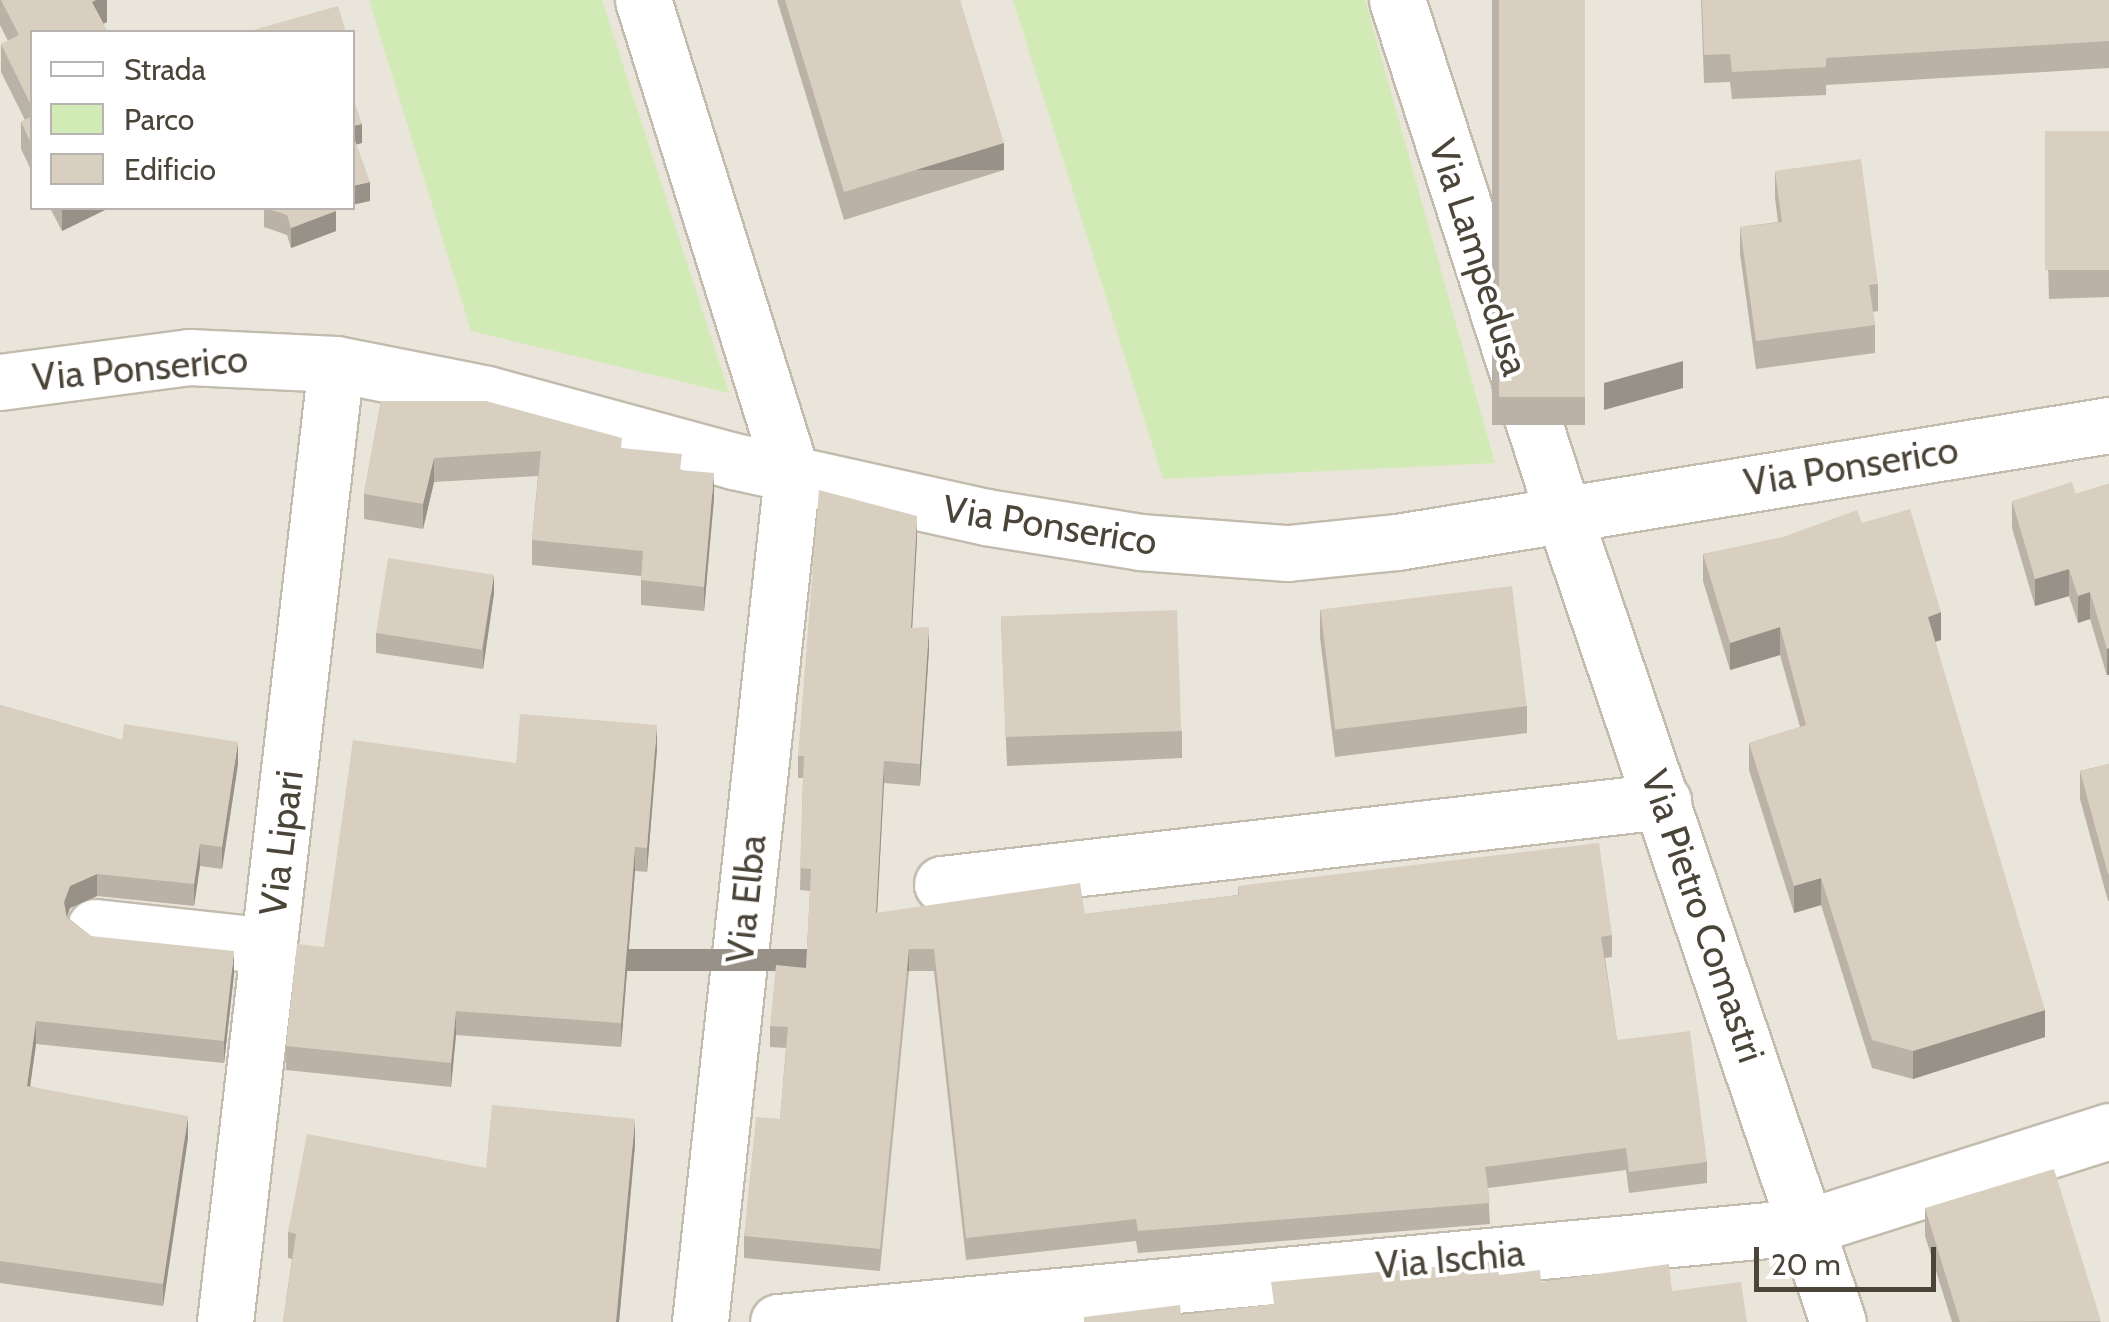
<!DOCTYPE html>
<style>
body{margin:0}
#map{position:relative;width:2109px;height:1322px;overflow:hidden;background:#f6f3ec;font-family:Cabin,sans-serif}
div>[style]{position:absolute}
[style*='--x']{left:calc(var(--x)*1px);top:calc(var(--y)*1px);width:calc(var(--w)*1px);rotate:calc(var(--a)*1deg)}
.residential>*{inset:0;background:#eae5da}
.green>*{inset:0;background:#d2eab5}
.roads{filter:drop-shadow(2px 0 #c2bbae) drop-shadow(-2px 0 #c2bbae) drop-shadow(0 2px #c2bbae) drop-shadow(0 -2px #c2bbae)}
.minor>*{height:55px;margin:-27.5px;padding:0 27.5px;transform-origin:27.5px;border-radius:27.5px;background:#fff}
.wall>*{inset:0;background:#bab2a6;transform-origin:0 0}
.shaded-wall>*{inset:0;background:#979187;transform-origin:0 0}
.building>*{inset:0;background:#d8cfc1;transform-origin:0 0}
span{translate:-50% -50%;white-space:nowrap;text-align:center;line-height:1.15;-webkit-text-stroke:8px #fff;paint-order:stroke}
.street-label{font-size:38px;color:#4b4439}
.legend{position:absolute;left:30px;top:30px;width:325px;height:180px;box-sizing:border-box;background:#fff;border:2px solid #b7b4b0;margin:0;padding:12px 18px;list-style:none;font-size:30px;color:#4b4439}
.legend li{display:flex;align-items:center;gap:20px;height:50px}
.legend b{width:50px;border:2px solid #b7b4b0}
.scale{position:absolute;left:1754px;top:1247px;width:182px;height:45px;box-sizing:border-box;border:5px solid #4b4439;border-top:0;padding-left:12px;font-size:30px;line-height:35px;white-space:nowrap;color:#4b4439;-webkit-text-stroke:8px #fff;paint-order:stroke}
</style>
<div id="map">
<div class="residential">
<i style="clip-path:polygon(evenodd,0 0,2109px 0,2109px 1322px,0 1322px,0 0,32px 32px,352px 32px,352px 208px,32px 208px,32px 32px)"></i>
</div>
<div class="green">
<i style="clip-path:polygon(369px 0,602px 0,729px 393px,471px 331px)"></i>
<i style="clip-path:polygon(1013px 0,1365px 0,1495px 463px,1163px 479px)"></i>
</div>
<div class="roads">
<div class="minor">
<i style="--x:643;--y:0;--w:498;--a:72.6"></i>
<i style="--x:792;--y:475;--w:852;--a:96.2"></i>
<i style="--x:1397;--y:0;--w:539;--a:72.07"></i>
<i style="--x:1563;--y:513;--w:854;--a:71.23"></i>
<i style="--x:0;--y:382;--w:191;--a:-7.5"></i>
<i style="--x:189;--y:357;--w:147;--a:2.7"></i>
<i style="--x:336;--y:364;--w:154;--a:11.2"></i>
<i style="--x:487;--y:394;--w:256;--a:15.2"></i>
<i style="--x:734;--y:461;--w:258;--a:12.5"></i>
<i style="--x:986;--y:517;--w:156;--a:9.2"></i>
<i style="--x:1140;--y:542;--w:148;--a:4.3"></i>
<i style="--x:1288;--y:553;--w:110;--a:-5.8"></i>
<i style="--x:1397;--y:542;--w:722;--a:-9.33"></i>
<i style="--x:942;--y:884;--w:726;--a:-6.57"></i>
<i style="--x:95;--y:927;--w:175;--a:6.2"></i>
<i style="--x:225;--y:1322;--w:964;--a:-83.39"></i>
<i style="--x:778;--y:1322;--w:1036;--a:-5.31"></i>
<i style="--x:1810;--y:1226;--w:314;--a:-17.6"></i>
</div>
</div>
<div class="wall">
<i style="clip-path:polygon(0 0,107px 0,107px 22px,103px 24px,32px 32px,32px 172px,21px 149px,21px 122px,25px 120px,1px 72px,1px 44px,8px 41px,0 25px)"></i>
<i style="clip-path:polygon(777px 0,960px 0,1004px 170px,844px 220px)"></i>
<i style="left:1492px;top:0;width:93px;height:425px"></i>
<i style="clip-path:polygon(1701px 0,2109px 0,2109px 68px,1826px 85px,1826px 95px,1732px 99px,1730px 82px,1704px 83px)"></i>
<i style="clip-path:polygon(2109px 131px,2109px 297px,2049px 299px,2045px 160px)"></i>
<i style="clip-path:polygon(1775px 171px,1878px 284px,1878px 311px,1873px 312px,1875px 325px,1875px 353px,1756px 369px,1740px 254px,1740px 227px,1778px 222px,1775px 198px)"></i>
<i style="clip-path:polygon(50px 208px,109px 208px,62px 231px)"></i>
<i style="clip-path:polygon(264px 208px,341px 208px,336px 209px,336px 231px,291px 248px,287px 235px,264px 227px)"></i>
<i style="clip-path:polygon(381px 401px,622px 448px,682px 470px,714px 498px,704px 611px,641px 605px,641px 576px,532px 565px,532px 540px,538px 476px,434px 482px,423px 529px,364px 519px,364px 494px)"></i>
<i style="clip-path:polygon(2109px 484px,2107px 676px,2090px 619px,2078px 623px,2069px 596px,2035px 606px,2012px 528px,2012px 501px,2076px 494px)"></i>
<i style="clip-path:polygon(1862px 523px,1941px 640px,1935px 642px,2045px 1037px,1913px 1079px,1872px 1068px,1821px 905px,1794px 913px,1749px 770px,1749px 743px,1800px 727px,1780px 655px,1730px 670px,1703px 581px,1703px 554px)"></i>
<i style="clip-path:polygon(917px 538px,912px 628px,929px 649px,920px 786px,884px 783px,877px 913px,1085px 914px,1238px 895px,1238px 886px,1612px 935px,1612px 957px,1605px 958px,1617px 1040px,1707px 1162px,1707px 1183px,1629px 1193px,1626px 1170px,1488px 1188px,1490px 1224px,1138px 1253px,1136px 1241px,966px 1260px,934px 971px,909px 971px,880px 1271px,744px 1258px,744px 1236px,780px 1119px,786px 1048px,770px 1047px,770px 1026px,806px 968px,810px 891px,800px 890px,803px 778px,798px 778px,798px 756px)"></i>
<i style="clip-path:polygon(494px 593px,483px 669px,376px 653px,376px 633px)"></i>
<i style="clip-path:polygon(1320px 610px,1527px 706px,1527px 733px,1335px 757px,1320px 638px)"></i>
<i style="clip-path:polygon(1001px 618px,1182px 731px,1182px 758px,1007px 766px)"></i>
<i style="clip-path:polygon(0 705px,122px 740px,238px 764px,222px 869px,200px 866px,194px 906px,97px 896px,70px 908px,67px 917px,91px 936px,234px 974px,224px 1063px,36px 1044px,30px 1086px,188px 1138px,163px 1306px,0 1283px)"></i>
<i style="clip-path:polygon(657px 749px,647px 872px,635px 871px,621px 1047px,456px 1035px,451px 1087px,286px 1070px,286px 1046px,324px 947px,516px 763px)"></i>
<i style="clip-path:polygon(2109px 764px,2109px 901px,2108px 901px,2080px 799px,2080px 771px)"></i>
<i style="clip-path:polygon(635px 1145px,619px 1322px,283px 1322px,292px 1259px,288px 1258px,288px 1232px,486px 1168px)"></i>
<i style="clip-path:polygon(1925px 1208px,2101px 1322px,1952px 1322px,1925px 1236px)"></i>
</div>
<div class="shaded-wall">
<i style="clip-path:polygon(96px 0,107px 0,107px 22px,92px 29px,92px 2px)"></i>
<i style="clip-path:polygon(362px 124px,362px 143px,352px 146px,352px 126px)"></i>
<i style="left:1004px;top:143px;width:27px;height:167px;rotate:90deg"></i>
<i style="clip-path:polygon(370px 182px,370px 201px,352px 205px,352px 186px)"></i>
<i style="clip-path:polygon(62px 208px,109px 208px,62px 231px)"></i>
<i style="clip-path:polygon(336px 211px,336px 231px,291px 248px,291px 228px)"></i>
<i style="clip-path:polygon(1683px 361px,1683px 388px,1604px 410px,1604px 383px)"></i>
<i style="clip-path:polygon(434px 458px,434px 482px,423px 529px,423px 504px)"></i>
<i style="clip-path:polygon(714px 473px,714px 498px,704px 611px,704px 587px)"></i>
<i style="clip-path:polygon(917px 516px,917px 538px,911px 650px,911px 628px)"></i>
<i style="clip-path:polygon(2069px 569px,2069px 596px,2035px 606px,2035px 579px)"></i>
<i style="clip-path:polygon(494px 574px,494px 593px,483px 669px,483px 649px)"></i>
<i style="clip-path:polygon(2090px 592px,2090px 619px,2078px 623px,2078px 596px)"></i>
<i style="clip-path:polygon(1941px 612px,1941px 640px,1928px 644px,1928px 617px)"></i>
<i style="clip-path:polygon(929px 627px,929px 649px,920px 786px,920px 764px)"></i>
<i style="clip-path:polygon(1780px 627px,1780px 655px,1730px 670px,1730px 643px)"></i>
<i style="left:2109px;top:648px;width:27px;height:2px;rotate:90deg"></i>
<i style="clip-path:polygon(657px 725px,657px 749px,647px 872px,647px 848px)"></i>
<i style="clip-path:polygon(238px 742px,238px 764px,222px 869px,222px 847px)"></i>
<i style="clip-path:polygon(884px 761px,884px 783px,876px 935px,876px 913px)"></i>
<i style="clip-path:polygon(200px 844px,200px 866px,194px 906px,194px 884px)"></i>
<i style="clip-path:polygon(635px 847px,635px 871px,621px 1047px,621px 1023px)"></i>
<i style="clip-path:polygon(97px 874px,97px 896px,70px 908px,64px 925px,64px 902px,70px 886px)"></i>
<i style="clip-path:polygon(1821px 878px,1821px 905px,1794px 913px,1794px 886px)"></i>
<i style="left:909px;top:949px;width:22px;height:301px;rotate:90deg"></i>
<i style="clip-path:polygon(234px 951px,234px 974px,224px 1063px,224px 1041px)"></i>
<i style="clip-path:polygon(2045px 1010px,2045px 1037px,1913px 1079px,1913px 1051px)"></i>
<i style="clip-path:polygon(456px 1011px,456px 1035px,451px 1087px,451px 1063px)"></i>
<i style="clip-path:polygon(36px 1021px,36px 1044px,27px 1108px,27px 1086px)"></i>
<i style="clip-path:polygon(188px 1116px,188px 1138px,163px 1306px,163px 1284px)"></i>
<i style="clip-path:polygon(635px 1119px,635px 1145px,619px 1322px,616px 1322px)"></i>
</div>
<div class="building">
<i style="clip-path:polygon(1px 0,96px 0,92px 2px,108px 32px,32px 32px,32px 107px,1px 44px,19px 35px)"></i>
<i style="clip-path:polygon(785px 0,960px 0,1004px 143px,844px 192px)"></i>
<i style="left:1499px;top:0;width:86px;height:397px"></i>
<i style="clip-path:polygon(1702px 0,2109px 0,2109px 41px,1826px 58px,1826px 67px,1732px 72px,1730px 54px,1704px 55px)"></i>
<i style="clip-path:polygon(338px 6px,346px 32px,254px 32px,253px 30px)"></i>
<i style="clip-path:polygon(352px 95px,362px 124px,352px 126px)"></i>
<i style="clip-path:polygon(32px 116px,32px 145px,21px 122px)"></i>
<i style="left:2109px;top:131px;width:139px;height:64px;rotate:90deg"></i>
<i style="clip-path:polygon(352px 132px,370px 182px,352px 186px)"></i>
<i style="clip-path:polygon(1861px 159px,1878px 284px,1869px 285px,1875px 325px,1756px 341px,1740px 227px,1782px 222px,1775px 171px)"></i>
<i style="clip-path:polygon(265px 208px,335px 208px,336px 211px,291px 228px,287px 215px)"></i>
<i style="clip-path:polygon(381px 401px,486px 401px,622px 438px,621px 448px,682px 454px,680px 470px,714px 473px,704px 587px,641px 580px,643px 551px,532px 540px,541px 451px,434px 458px,423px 504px,364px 494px)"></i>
<i style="clip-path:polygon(2072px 482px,2076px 494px,2109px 484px,2109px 648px,2107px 649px,2090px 592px,2078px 596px,2069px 569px,2035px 579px,2012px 501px)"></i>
<i style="clip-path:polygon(819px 490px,917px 516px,911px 628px,929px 627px,920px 764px,884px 761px,876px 913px,1080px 883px,1085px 914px,1239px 895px,1238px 886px,1599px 843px,1612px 935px,1601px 937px,1617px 1040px,1690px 1031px,1707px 1162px,1629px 1172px,1626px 1148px,1485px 1167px,1490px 1203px,1138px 1231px,1136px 1219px,966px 1238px,934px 949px,909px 949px,880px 1249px,744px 1236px,756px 1117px,780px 1119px,788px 1027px,770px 1026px,776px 965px,806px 968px,811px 869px,800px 868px,804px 756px,798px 756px)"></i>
<i style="clip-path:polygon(1910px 509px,1941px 612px,1928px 617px,2045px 1010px,1913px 1051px,1872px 1040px,1821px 878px,1794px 886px,1749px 743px,1806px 725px,1780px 627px,1730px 643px,1703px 554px,1783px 537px,1857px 510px,1862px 523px)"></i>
<i style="left:388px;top:558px;width:107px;height:76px;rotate:9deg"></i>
<i style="left:1512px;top:586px;width:121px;height:193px;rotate:83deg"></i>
<i style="left:1177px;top:610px;width:121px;height:176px;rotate:88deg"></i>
<i style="clip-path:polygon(0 705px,122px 740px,124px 724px,238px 742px,222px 847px,200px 844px,194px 884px,97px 874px,70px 886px,64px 902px,67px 918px,91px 936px,234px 951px,224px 1041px,36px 1021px,27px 1086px,188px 1116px,163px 1284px,0 1261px)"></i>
<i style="clip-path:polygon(520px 714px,657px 725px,647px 848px,635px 847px,621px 1023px,456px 1011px,451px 1063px,286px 1046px,297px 944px,324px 947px,353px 740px,516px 763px)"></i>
<i style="clip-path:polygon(2109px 764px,2109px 874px,2108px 874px,2080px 771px)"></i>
<i style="clip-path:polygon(492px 1105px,635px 1119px,616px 1322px,283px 1322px,296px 1234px,288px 1232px,307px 1134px,486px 1168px)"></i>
<i style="clip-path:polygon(2054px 1169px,2101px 1321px,1960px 1322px,1925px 1208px)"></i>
<i style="clip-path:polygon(1497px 1261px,1499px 1275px,1540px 1270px,1541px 1282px,1669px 1264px,1672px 1291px,1741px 1282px,1747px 1322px,1084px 1322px,1084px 1317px,1180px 1305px,1181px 1315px,1274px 1304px,1271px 1282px)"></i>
</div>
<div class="street-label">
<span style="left:1479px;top:257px;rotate:72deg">Via Lampedusa</span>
<span style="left:140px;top:368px;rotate:-5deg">Via Ponserico</span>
<span style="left:1851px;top:466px;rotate:-9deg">Via Ponserico</span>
<span style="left:1050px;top:525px;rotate:9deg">Via Ponserico</span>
<span style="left:281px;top:843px;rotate:-83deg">Via Lipari</span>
<span style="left:746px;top:899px;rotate:-84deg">Via Elba</span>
<span style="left:1703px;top:916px;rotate:71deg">Via Pietro Comastri</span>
<span style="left:1450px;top:1259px;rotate:-5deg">Via Ischia</span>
</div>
<ul class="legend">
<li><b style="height:12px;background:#fff"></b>Strada</li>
<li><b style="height:28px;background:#d2eab5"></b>Parco</li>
<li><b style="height:28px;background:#d8cfc1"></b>Edificio</li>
</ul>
<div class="scale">20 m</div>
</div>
